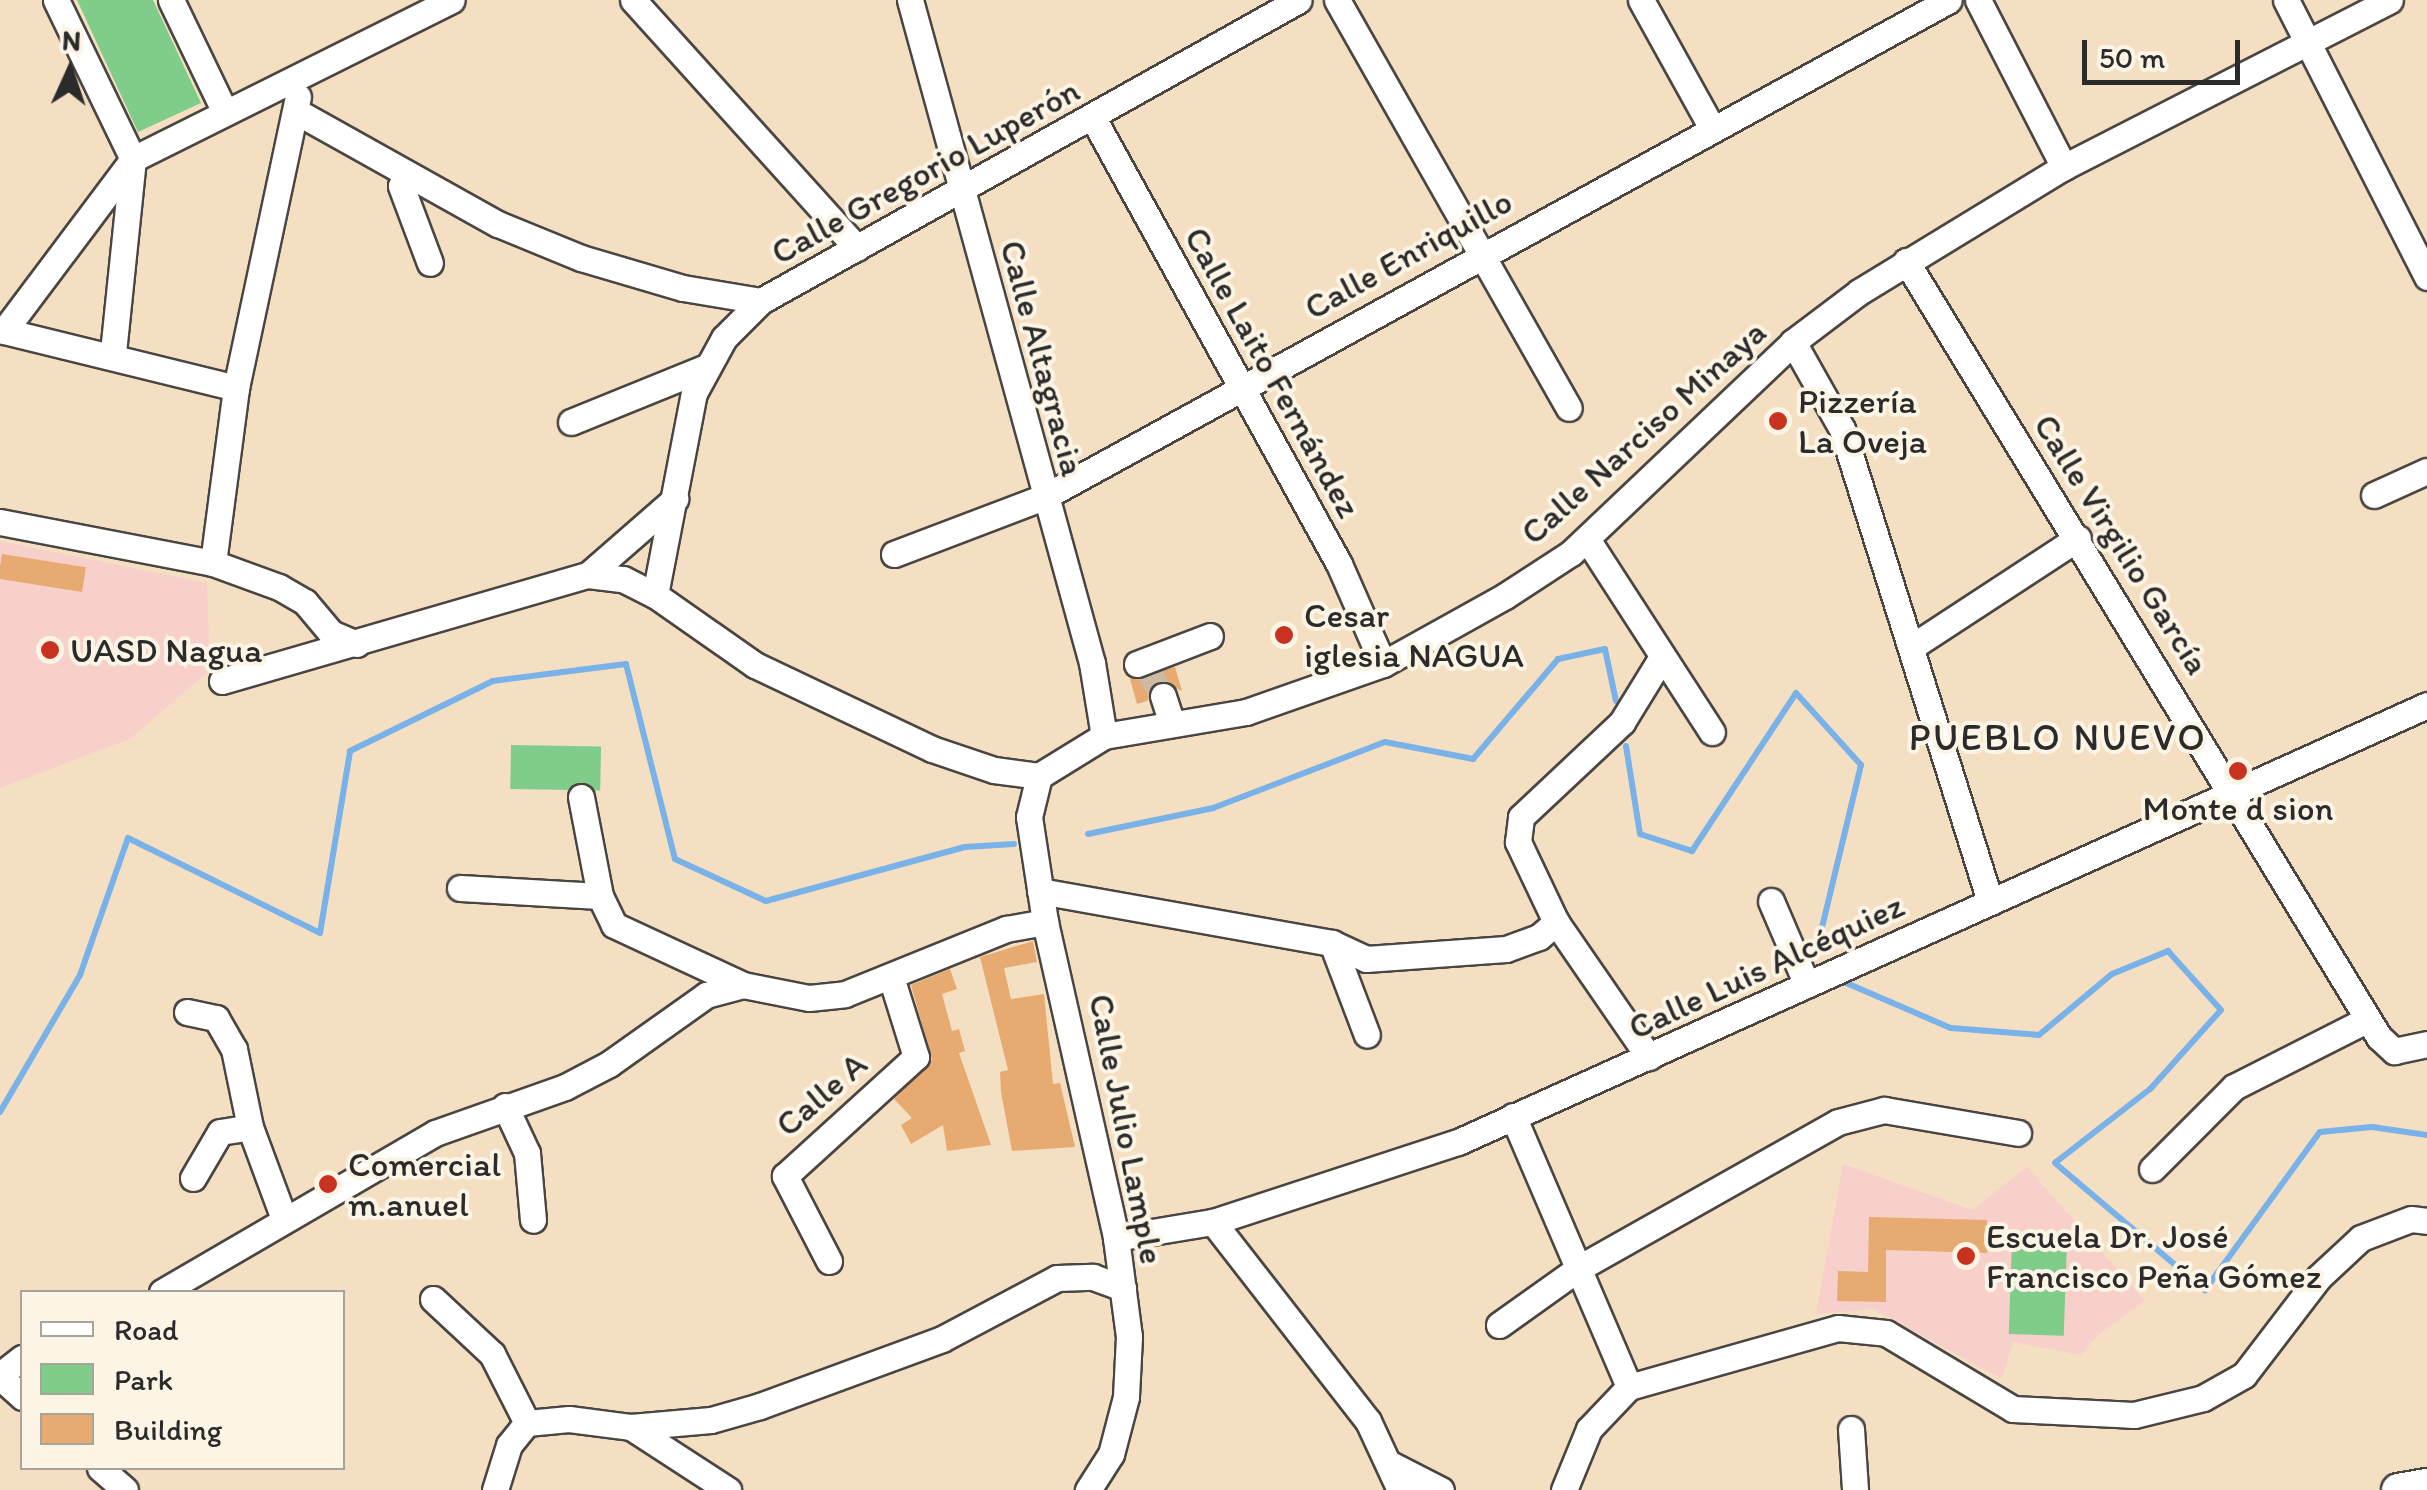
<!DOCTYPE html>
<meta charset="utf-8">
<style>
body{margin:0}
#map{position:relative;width:2427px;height:1490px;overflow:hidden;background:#f5dfc2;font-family:Itim,sans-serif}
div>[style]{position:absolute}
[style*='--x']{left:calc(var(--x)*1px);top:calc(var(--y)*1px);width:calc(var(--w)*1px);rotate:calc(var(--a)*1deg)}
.built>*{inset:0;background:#f7d0cb}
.green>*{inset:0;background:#80cc8a;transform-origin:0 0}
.stream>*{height:6px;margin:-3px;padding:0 3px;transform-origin:3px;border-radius:3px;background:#78b2e9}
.building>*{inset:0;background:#e7aa71;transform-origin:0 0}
.minor-tunnel>*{height:25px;margin-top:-12.5px;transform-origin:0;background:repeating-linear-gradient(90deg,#cdbba4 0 25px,transparent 0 37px)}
.roads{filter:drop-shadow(2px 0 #494642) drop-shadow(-2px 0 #494642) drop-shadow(0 2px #494642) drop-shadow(0 -2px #494642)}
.minor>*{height:25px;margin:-12.5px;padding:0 12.5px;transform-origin:12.5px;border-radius:12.5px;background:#fff}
.major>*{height:32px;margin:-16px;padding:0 16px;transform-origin:16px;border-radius:16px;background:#fff}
.dots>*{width:28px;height:28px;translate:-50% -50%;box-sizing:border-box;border:5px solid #fcf5e5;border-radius:50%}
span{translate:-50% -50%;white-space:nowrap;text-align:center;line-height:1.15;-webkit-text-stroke:8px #fcf5e5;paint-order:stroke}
.street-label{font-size:35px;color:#2b2b2b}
.poi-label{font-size:35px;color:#2b2b2b}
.left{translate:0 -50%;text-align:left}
.neighbourhood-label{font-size:38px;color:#2b2b2b;letter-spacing:2.5px}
.legend{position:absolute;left:20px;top:1290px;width:325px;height:180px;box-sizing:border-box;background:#fcf5e5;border:2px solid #a8a49b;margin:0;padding:12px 18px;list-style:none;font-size:30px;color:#2b2b2b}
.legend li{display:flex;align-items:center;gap:20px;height:50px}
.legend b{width:50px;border:2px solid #a8a49b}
.north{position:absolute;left:20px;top:20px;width:100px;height:100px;-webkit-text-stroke:8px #fcf5e5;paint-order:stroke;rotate:3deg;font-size:28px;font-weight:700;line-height:40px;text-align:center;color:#2b2b2b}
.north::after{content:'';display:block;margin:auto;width:35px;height:45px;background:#2b2b2b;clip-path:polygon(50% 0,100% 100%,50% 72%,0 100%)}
.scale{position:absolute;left:2082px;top:40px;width:158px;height:45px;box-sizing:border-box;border:5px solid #2b2b2b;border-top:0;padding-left:12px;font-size:30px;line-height:35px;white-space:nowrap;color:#2b2b2b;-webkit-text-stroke:8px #fcf5e5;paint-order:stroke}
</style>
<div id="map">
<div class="built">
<i style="clip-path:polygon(0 541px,207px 583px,210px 670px,130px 739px,0 788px)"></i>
<i style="clip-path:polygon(1843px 1164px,1972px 1210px,2027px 1167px,2145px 1301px,2099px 1334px,2081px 1355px,2013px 1342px,2002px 1379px,1873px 1309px,1816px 1314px)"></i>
</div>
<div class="green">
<i style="clip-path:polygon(77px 0,153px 0,201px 103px,138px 132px)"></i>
<i style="left:511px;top:745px;width:90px;height:44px;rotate:1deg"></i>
<i style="left:2012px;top:1241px;width:55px;height:93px;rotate:2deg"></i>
</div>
<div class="stream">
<i style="--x:1626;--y:746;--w:89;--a:81"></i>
<i style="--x:1640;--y:834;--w:55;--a:18.1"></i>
<i style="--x:1692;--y:851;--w:189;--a:-56.6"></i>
<i style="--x:1796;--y:693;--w:97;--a:47.9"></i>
<i style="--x:1861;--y:765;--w:167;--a:103.5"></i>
<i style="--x:1088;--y:834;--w:128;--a:-11.7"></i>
<i style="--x:1213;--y:808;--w:184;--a:-21"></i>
<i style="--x:1385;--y:742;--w:90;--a:10.9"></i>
<i style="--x:1473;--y:759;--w:131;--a:-49.6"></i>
<i style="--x:1558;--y:659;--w:48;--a:-12"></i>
<i style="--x:1605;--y:649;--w:53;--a:78.1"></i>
<i style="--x:1844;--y:982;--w:116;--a:23.3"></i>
<i style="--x:1951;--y:1028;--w:88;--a:4.5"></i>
<i style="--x:2039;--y:1035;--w:95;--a:-39.9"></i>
<i style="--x:2112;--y:974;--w:61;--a:-22.3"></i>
<i style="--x:2168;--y:951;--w:79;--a:48.1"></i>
<i style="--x:2221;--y:1010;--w:106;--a:131.9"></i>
<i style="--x:2150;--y:1089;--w:120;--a:142.1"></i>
<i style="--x:2055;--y:1163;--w:197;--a:40.3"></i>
<i style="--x:2205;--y:1290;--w:195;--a:-54"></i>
<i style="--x:2320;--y:1132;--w:52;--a:-5.5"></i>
<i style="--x:2372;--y:1127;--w:56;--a:8.3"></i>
<i style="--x:0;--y:1112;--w:159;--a:-59.7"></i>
<i style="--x:80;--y:975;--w:145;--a:-70.7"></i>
<i style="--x:128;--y:838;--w:214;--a:26.3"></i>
<i style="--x:320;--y:933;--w:184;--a:-80.6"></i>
<i style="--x:350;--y:751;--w:159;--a:-26.1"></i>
<i style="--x:493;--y:681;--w:134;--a:-7.3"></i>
<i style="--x:626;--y:664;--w:201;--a:75.9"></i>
<i style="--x:675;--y:859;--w:100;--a:24.8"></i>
<i style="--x:766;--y:901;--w:206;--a:-15.2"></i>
<i style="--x:965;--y:847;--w:49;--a:-3.5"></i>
</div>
<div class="building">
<i style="left:2px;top:554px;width:85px;height:25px;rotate:9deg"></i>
<i style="clip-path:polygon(1175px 667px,1182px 691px,1159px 680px,1147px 701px,1137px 704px,1130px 679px)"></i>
<i style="clip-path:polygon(1033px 941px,1037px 962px,1004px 968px,1011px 999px,1044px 994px,1053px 1084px,1060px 1083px,1075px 1147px,1012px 1151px,1001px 1092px,1000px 1072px,1008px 1070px,980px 957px)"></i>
<i style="clip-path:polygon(950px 969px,957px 989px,942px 994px,952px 1031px,959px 1029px,965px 1051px,959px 1053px,991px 1145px,947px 1151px,943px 1125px,911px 1144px,901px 1125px,912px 1118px,894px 1099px,932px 1060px,911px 985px)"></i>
<i style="clip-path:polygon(1869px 1217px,1987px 1220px,1987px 1253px,1886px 1250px,1886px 1302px,1837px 1301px,1838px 1271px,1868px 1272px)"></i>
</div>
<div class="minor-tunnel">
<i style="--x:1150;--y:673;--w:26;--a:61"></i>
</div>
<div class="roads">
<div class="minor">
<i style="--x:56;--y:0;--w:177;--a:64.2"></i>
<i style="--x:133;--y:159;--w:195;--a:95.9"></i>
<i style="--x:171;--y:0;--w:124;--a:64.3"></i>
<i style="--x:633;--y:0;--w:334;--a:47.9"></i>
<i style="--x:910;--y:0;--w:688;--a:74.65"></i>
<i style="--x:1092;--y:663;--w:74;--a:80.7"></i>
<i style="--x:1337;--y:0;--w:469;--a:60.4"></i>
<i style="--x:1641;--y:0;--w:146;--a:61"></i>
<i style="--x:1978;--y:0;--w:188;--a:62.8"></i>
<i style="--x:2286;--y:0;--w:311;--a:63"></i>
<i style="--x:299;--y:113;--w:228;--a:29.2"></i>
<i style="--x:498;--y:224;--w:90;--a:22.3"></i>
<i style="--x:581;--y:258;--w:106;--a:16.4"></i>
<i style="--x:683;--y:288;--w:79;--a:9.5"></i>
<i style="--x:761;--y:301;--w:616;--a:-29.23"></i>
<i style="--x:1093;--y:118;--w:509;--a:61.12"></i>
<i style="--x:1339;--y:564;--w:109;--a:66.3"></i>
<i style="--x:407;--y:174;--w:13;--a:117"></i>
<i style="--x:401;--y:186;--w:82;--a:69.4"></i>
<i style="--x:1906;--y:261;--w:909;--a:58.64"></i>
<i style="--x:2379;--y:1037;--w:21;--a:43"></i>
<i style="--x:2394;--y:1051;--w:34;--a:-12"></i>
<i style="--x:0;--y:330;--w:243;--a:13.8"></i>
<i style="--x:4;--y:331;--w:215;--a:-53.1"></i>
<i style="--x:133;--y:159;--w:356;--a:-26.5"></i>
<i style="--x:1793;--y:342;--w:100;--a:60.6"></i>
<i style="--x:1842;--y:429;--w:496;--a:72.6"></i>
<i style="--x:571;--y:422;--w:144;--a:-22.1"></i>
<i style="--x:2374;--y:495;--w:58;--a:-24.4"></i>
<i style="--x:0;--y:522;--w:217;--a:10.9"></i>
<i style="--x:213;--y:563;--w:70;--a:20"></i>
<i style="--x:279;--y:587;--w:30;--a:30"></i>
<i style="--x:305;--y:602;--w:40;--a:50"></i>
<i style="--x:331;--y:633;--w:28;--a:23"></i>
<i style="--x:1587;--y:539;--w:230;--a:57.1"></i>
<i style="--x:894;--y:554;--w:160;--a:-20.8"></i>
<i style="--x:1044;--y:497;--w:1032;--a:-28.77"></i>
<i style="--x:213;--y:563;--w:177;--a:-82.5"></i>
<i style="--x:236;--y:388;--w:298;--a:-78"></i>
<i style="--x:588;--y:575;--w:116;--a:-41.1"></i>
<i style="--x:655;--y:595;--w:206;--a:-79.1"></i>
<i style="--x:694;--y:393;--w:63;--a:-61.4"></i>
<i style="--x:724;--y:338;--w:52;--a:-45"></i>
<i style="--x:1913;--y:646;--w:197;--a:-33.2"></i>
<i style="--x:1137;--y:664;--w:78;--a:-21"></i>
<i style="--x:222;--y:681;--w:381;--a:-16.2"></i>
<i style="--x:588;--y:575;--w:35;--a:7"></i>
<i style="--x:623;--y:579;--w:36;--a:27"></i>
<i style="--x:655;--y:595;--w:122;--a:35"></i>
<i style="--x:755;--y:665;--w:196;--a:25.4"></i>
<i style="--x:932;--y:749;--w:65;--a:18.7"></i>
<i style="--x:994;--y:770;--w:45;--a:7.6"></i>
<i style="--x:1039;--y:776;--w:76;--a:-31.6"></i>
<i style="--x:1104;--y:736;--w:144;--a:-9.6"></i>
<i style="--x:1246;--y:712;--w:145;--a:-19.3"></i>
<i style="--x:1383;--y:664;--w:140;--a:-29.1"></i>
<i style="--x:1505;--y:596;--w:79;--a:-33.1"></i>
<i style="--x:1571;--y:553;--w:306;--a:-43.5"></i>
<i style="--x:1793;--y:342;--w:83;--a:-37.1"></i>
<i style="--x:1859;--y:292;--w:240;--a:-31.4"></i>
<i style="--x:2064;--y:167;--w:366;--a:-27.1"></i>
<i style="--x:1163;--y:696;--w:29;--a:72"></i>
<i style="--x:1039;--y:776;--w:42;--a:103.7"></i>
<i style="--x:1029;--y:817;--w:106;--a:81.3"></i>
<i style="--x:1045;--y:922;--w:324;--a:77.3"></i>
<i style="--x:1116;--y:1238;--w:100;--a:82.5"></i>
<i style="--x:1129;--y:1337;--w:60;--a:92.9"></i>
<i style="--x:1126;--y:1397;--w:59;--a:104.7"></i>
<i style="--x:1111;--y:1454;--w:43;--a:122.6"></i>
<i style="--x:581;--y:797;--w:101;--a:79.1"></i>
<i style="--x:600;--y:896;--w:32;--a:64"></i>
<i style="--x:614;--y:925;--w:142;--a:24.9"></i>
<i style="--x:460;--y:888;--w:140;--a:3.3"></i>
<i style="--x:1040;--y:891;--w:297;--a:10.1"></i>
<i style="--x:1332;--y:943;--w:38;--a:25"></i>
<i style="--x:1366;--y:959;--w:140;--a:-4.1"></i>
<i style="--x:1506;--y:949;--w:35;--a:-20"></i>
<i style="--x:1539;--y:937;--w:23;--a:-41"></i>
<i style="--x:1771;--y:901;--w:91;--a:66.8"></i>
<i style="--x:1332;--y:943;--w:98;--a:69.2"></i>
<i style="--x:187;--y:1012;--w:30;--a:12"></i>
<i style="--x:216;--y:1018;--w:36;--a:60"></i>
<i style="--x:234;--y:1049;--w:80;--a:78.4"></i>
<i style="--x:250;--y:1127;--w:98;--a:69.7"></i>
<i style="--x:1649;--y:1057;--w:164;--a:-124.6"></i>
<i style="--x:1556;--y:922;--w:89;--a:-115.4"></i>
<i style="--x:1518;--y:842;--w:25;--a:-83"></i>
<i style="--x:1521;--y:817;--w:139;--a:-43.2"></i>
<i style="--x:1622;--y:722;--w:76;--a:-58.4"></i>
<i style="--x:505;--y:1106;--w:52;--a:64.9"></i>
<i style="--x:527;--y:1153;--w:67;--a:84.9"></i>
<i style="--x:1513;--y:1116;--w:295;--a:66.8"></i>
<i style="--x:2152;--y:1169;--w:116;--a:-45"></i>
<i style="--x:2234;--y:1087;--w:150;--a:-26.9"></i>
<i style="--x:193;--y:1178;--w:53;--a:-59.6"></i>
<i style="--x:220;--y:1132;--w:30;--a:-9"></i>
<i style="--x:1213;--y:1222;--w:252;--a:52.1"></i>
<i style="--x:1368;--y:1421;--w:76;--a:65.1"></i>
<i style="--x:1116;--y:1238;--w:98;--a:-9.4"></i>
<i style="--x:1213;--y:1222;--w:258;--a:-18.1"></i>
<i style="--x:1458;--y:1142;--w:1063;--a:-24.27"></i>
<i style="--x:829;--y:1261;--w:96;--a:-117.4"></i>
<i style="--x:785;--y:1176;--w:177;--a:-42.3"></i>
<i style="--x:916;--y:1057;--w:81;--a:-107.3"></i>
<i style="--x:162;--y:1292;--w:316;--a:-30.2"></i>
<i style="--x:435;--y:1133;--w:138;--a:-19.5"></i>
<i style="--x:565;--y:1087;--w:50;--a:-27.6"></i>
<i style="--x:609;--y:1064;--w:119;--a:-35.4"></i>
<i style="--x:706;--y:995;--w:38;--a:-15"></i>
<i style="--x:743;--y:985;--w:67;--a:11.1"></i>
<i style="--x:809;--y:998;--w:36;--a:-6"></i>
<i style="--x:845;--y:994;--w:174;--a:-22"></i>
<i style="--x:1006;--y:929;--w:40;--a:-10"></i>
<i style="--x:433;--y:1299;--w:81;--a:43"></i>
<i style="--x:492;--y:1354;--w:77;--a:63.1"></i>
<i style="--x:1499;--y:1325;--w:98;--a:-35.5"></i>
<i style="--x:1579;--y:1268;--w:297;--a:-29.4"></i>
<i style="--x:1838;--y:1122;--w:48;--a:-14.6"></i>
<i style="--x:1884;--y:1110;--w:136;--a:9.7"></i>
<i style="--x:0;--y:1375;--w:28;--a:-38"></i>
<i style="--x:0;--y:1377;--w:30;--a:42"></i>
<i style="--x:631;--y:1427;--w:80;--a:-5"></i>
<i style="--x:711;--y:1420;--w:51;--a:-15.9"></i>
<i style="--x:760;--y:1406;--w:194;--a:-20.2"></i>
<i style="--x:942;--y:1339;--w:130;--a:-27.9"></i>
<i style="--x:1057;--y:1278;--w:36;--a:-2"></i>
<i style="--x:1093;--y:1277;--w:32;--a:20"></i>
<i style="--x:1851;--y:1429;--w:61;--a:86.2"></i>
<i style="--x:1390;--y:1464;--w:57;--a:27"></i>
<i style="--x:100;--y:1468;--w:33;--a:41"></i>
<i style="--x:495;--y:1490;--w:47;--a:-72.7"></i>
<i style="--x:509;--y:1445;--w:28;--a:-51"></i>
<i style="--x:527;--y:1423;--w:42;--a:-5.4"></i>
<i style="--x:569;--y:1419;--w:63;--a:7.4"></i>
<i style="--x:631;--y:1427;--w:116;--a:33"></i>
<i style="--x:1564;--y:1490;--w:66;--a:-67.7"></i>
<i style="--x:1589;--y:1429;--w:58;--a:-46.4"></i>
<i style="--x:1629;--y:1387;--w:217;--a:-15.8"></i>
<i style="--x:1838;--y:1328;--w:48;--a:5.9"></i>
<i style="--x:1886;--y:1333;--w:148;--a:30.9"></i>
<i style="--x:2013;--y:1409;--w:121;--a:2.8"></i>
<i style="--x:2134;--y:1415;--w:71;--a:-13.8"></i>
<i style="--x:2203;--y:1398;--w:47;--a:-29.3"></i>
<i style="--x:2244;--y:1375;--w:123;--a:-52.6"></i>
<i style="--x:2319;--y:1277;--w:57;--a:-42.9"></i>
<i style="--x:2361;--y:1238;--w:53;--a:-20.8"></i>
<i style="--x:2411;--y:1219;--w:16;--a:7"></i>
</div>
<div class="major">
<i style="--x:2398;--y:1490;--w:29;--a:-10"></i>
</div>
</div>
<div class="dots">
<i style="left:1778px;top:421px;background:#c8321e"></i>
<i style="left:1284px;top:635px;background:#c8321e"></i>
<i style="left:50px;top:650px;background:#c8321e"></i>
<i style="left:2238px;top:771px;background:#c8321e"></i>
<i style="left:328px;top:1184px;background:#c8321e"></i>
<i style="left:1966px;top:1256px;background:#c8321e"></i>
</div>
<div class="street-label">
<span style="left:925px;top:171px;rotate:-29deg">Calle Gregorio Luperón</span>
<span style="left:1408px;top:254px;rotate:-29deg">Calle Enriquillo</span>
<span style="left:1043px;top:358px;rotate:75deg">Calle Altagracia</span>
<span style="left:1273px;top:372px;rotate:61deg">Calle Laito Fernández</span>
<span style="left:1643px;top:432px;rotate:-42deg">Calle Narciso Minaya</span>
<span style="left:2122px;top:544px;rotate:58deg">Calle Virgilio García</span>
<span style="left:1766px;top:966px;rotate:-25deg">Calle Luis Alcéquiez</span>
<span style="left:821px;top:1094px;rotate:-41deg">Calle A</span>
<span style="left:1127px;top:1129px;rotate:79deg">Calle Julio Lample</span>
</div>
<div class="poi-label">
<span class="left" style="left:1798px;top:421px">Pizzería<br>La Oveja</span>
<span class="left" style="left:1304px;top:635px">Cesar<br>iglesia NAGUA</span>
<span class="left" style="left:70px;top:650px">UASD Nagua</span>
<span style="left:2238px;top:808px">Monte d sion</span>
<span class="left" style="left:348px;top:1184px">Comercial<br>m.anuel</span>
<span class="left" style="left:1986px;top:1256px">Escuela Dr. José<br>Francisco Peña Gómez</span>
</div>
<div class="neighbourhood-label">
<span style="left:2058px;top:738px">PUEBLO NUEVO</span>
</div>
<ul class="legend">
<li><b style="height:12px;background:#fff"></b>Road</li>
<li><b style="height:28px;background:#80cc8a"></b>Park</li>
<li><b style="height:28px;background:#e7aa71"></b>Building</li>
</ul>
<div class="north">N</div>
<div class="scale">50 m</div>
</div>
